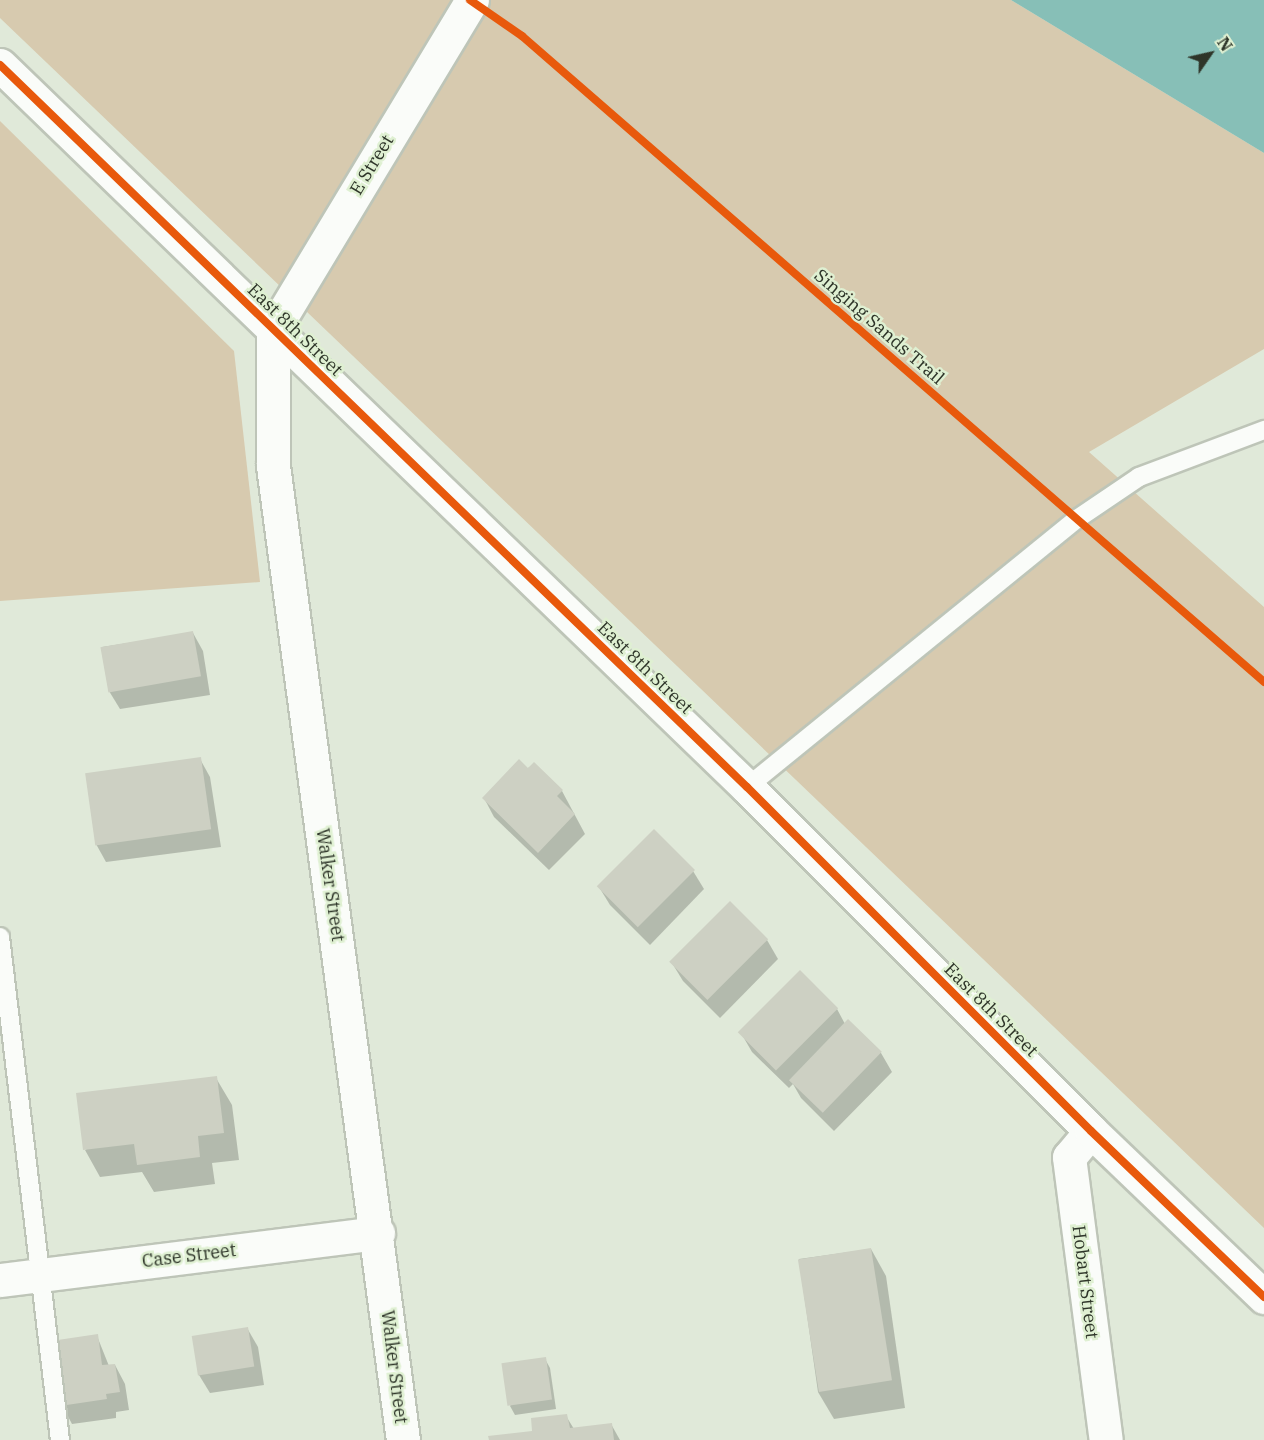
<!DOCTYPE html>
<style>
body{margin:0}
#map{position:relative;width:1264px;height:1440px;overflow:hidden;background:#e0e9d9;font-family:"IBM Plex Serif",serif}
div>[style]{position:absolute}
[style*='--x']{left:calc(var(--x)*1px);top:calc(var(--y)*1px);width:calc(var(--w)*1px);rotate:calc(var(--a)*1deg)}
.green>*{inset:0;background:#d7caaf}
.water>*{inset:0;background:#87bfb7}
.shadow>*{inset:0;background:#0003}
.building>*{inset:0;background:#cdd0c3;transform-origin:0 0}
.roads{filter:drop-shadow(2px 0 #bec5b8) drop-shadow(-2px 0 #bec5b8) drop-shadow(0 2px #bec5b8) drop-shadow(0 -2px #bec5b8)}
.lane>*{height:18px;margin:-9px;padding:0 9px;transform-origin:9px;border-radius:9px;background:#fafcf9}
.street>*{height:33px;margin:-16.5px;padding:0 16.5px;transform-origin:16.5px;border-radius:16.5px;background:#fafcf9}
.secondary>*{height:33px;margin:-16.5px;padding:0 16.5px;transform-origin:16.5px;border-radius:16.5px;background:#fafcf9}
.cycleway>*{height:8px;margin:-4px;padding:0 4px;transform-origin:4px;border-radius:4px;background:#e8590c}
span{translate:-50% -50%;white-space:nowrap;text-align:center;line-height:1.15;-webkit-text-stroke:5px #dff0d2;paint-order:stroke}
.street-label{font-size:18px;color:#2e3529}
.north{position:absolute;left:1180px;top:24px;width:60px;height:60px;-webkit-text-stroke:4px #dff0d2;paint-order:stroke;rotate:56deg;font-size:16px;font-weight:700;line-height:24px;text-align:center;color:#2e3529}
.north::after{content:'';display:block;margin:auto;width:21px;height:27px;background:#2e3529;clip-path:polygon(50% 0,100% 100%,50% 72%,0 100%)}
</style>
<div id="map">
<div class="green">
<i style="clip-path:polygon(0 0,1011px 0,1264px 153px,1264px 349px,1089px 452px,1264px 607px,1264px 1228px,0 18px)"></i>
<i style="clip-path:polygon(0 121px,234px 351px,260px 582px,0 601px)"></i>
</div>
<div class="water">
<i style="clip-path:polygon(1011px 0,1264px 0,1264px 153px)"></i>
</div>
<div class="shadow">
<i style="clip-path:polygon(193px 633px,203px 651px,210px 695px,120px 709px,109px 691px,102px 647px)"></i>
<i style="clip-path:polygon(200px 759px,210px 777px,221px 847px,106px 862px,96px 844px,86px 774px)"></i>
<i style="clip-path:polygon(534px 764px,562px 791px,585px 834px,549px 870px,494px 817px,484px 798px)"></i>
<i style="clip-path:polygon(693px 871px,704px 889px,650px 945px,610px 905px,599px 887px)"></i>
<i style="clip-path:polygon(730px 903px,767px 940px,778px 959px,720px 1018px,683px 981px,672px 963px)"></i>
<i style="clip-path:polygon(837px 1009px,845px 1024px,848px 1021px,881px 1053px,892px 1072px,834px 1131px,801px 1098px,793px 1084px,789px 1088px,752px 1052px,741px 1033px)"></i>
<i style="clip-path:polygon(216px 1078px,232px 1105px,239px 1160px,212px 1163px,215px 1184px,154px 1192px,142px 1172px,100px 1177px,85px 1150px)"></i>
<i style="clip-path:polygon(871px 1249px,886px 1276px,905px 1408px,834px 1419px,818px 1392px,799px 1259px)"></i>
<i style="clip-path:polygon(247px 1328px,258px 1347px,264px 1385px,210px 1393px,199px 1375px)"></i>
<i style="clip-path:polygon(97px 1336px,109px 1366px,115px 1365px,125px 1384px,129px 1410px,116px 1412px,116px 1418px,72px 1424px,62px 1405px)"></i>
<i style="clip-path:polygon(545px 1359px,550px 1368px,556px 1409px,515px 1415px,510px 1406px)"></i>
<i style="clip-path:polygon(566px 1416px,574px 1429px,611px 1424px,620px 1440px,490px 1440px,534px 1433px)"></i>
</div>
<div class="building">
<i style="left:193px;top:631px;width:46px;height:94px;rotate:80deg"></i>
<i style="left:201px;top:757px;width:73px;height:117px;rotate:82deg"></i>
<i style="clip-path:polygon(519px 759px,528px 768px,534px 762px,563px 790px,557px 796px,575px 814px,538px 853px,482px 798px)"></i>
<i style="left:654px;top:829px;width:58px;height:81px;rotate:45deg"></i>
<i style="left:730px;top:901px;width:54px;height:86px;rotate:45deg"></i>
<i style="left:800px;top:970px;width:54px;height:88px;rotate:45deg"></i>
<i style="left:848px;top:1019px;width:47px;height:85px;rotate:44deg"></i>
<i style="clip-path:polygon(217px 1076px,224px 1133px,198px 1136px,200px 1157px,137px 1165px,134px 1144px,83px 1150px,76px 1093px)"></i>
<i style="left:871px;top:1248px;width:134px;height:74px;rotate:81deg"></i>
<i style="left:248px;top:1327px;width:40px;height:57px;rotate:81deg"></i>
<i style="clip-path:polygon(98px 1334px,102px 1365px,115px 1364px,120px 1392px,106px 1394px,107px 1399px,60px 1406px,51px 1341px)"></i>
<i style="left:546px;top:1357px;width:43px;height:45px;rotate:82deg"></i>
<i style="clip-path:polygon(567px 1414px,570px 1428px,612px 1423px,614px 1440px,489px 1440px,488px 1436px,532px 1431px,531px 1418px)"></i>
</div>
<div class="roads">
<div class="lane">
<i style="--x:747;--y:787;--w:425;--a:-39.1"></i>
<i style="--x:1077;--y:519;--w:75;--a:-34.1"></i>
<i style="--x:1139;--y:477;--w:134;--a:-20.6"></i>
<i style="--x:0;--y:937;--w:507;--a:83.2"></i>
</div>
<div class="street">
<i style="--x:1091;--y:1131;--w:34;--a:130"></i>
<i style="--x:1069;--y:1157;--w:285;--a:82.6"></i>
<i style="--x:0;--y:1280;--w:381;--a:-7.1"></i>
<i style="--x:403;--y:1440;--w:983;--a:-97.6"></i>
<i style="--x:273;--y:466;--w:136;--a:-90"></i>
<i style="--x:273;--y:330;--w:385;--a:-58.9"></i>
</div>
<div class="secondary">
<i style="--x:0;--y:65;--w:1039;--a:44.03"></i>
<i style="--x:747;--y:787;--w:486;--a:45"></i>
<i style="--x:1091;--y:1131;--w:240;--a:43.8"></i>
</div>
</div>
<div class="cycleway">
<i style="--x:470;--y:0;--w:63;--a:34.7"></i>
<i style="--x:522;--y:36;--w:984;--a:41.04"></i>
<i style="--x:0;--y:65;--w:1039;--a:44.03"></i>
<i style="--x:747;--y:787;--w:486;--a:45"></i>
<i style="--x:1091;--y:1131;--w:240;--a:43.8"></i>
</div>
<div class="street-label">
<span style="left:372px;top:165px;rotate:-59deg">E Street</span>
<span style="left:879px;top:327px;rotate:41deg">Singing Sands Trail</span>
<span style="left:295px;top:330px;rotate:44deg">East 8th Street</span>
<span style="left:645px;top:668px;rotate:44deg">East 8th Street</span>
<span style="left:330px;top:885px;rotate:82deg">Walker Street</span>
<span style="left:991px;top:1010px;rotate:45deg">East 8th Street</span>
<span style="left:189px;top:1256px;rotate:-7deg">Case Street</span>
<span style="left:1085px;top:1282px;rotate:83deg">Hobart Street</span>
<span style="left:394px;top:1367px;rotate:83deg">Walker Street</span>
</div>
<div class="north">N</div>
</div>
